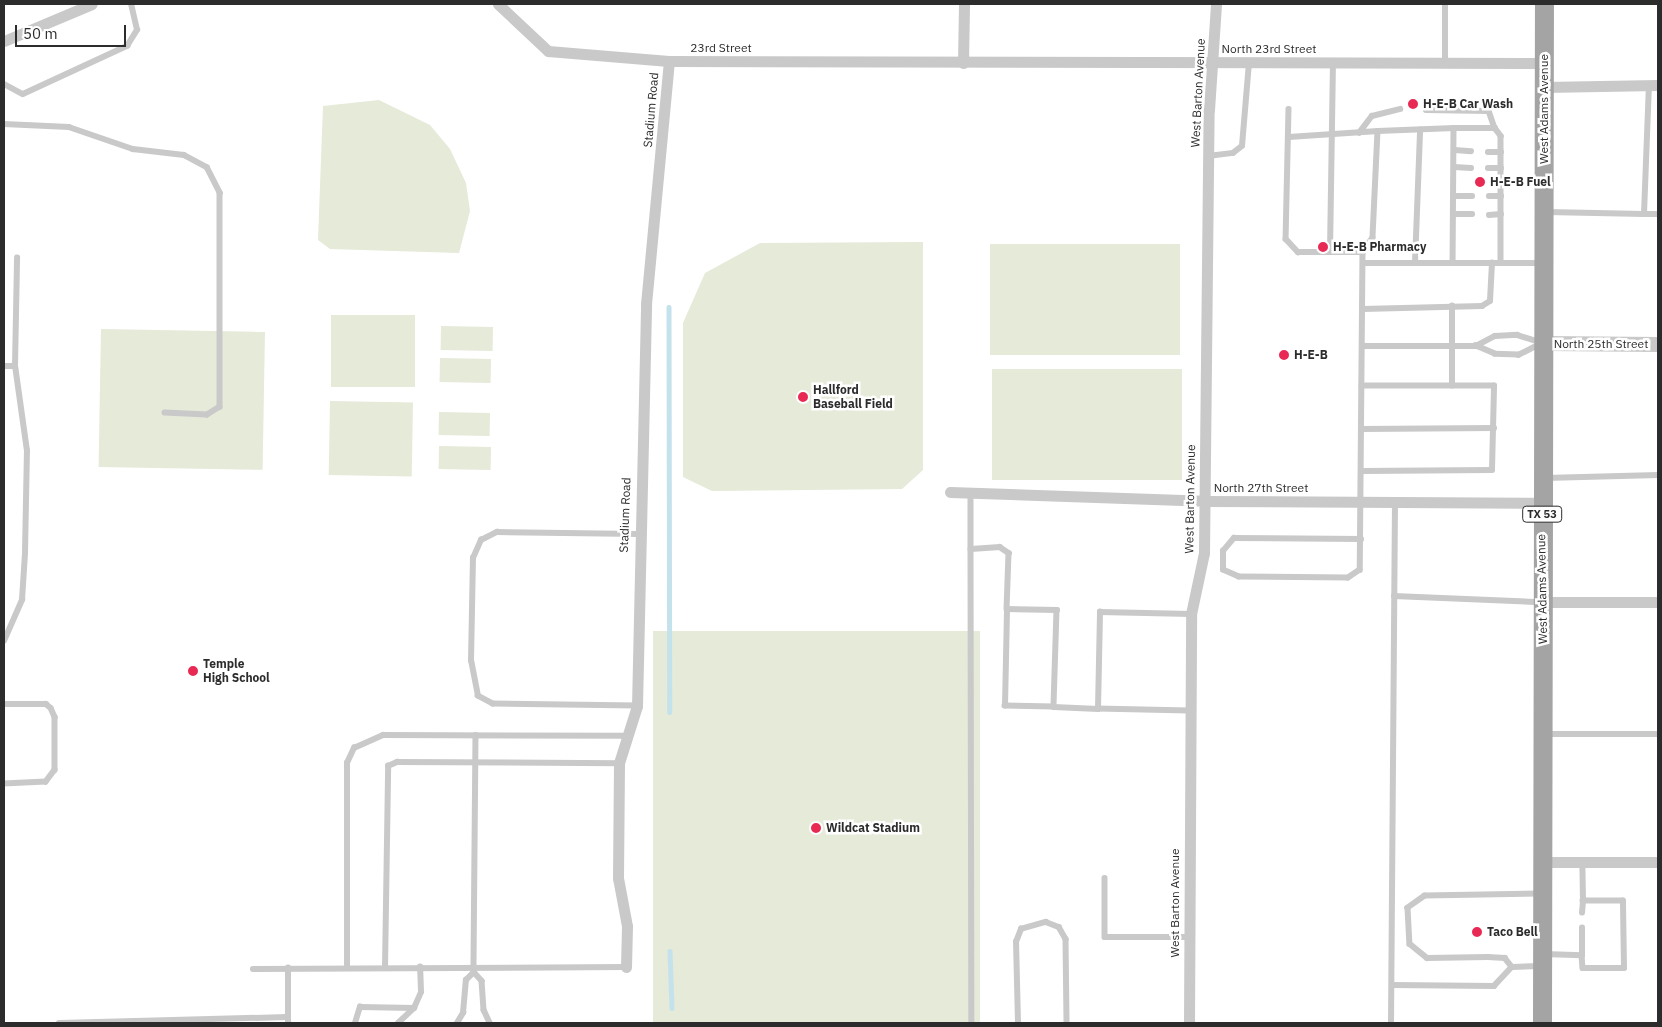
<!DOCTYPE html>
<style>
body{margin:0}
#map{position:relative;width:1662px;height:1027px;overflow:hidden;background:#fff;font-family:"IBM Plex Sans",sans-serif}
div>[style]{position:absolute}
[style*='--x']{left:calc(var(--x)*1px);top:calc(var(--y)*1px);width:calc(var(--w)*1px);rotate:calc(var(--a)*1deg)}
.green>*{inset:0;background:#e5ead9;transform-origin:0 0}
.stream>*{height:4.5px;margin:-2.25px;padding:0 2.25px;transform-origin:2.25px;border-radius:2.25px;background:#c4e2eb}
.service>*{height:5.5px;margin:-2.75px;padding:0 2.75px;transform-origin:2.75px;border-radius:2.75px;background:#c9c9c9}
.minor>*{height:11px;margin:-5.5px;padding:0 5.5px;transform-origin:5.5px;border-radius:5.5px;background:#c9c9c9}
.tertiary>*{height:15px;margin:-7.5px;padding:0 7.5px;transform-origin:7.5px;border-radius:7.5px;background:#c9c9c9}
.primary>*{height:19px;margin:-9.5px;padding:0 9.5px;transform-origin:9.5px;border-radius:9.5px;background:#a4a4a4}
.dots>*{width:14px;height:14px;translate:-50% -50%;box-sizing:border-box;border:2px solid #fff;border-radius:50%}
span{translate:-50% -50%;white-space:nowrap;text-align:center;line-height:1.15;-webkit-text-stroke:5px #fff;paint-order:stroke}
.shield-label span{padding:1px 4px;background:#fff;border:1px solid;border-radius:4px;-webkit-text-stroke-width:0}
.shield-label{font-size:11px;color:#2c2c2c;font-weight:700}
.street-label{font-size:12px;color:#2c2c2c}
.poi-label{font-size:12px;color:#2c2c2c;font-weight:700}
.left{translate:0 -50%;text-align:left}
.frame{position:absolute;inset:0;border:5px solid #2c2c2c;pointer-events:none}
.scale{position:absolute;left:15px;top:25px;width:111px;height:22px;box-sizing:border-box;border:2px solid #2c2c2c;border-top:0;padding-left:6px;font-size:15px;line-height:18px;white-space:nowrap;color:#2c2c2c;-webkit-text-stroke:4px #fff;paint-order:stroke}
</style>
<div id="map">
<div class="green">
<i style="clip-path:polygon(379px 100px,430px 125px,450px 149px,466px 183px,470px 211px,459px 253px,330px 249px,318px 240px,323px 106px)"></i>
<i style="clip-path:polygon(923px 242px,923px 470px,902px 489px,712px 491px,683px 477px,683px 323px,705px 273px,760px 243px)"></i>
<i style="left:990px;top:244px;width:190px;height:111px"></i>
<i style="left:415px;top:315px;width:72px;height:84px;rotate:90deg"></i>
<i style="left:441px;top:326px;width:52px;height:24px;rotate:1deg"></i>
<i style="left:101px;top:329px;width:164px;height:138px;rotate:1deg"></i>
<i style="left:440px;top:358px;width:51px;height:24px;rotate:1deg"></i>
<i style="left:992px;top:369px;width:190px;height:111px"></i>
<i style="left:330px;top:401px;width:83px;height:74px;rotate:1deg"></i>
<i style="left:439px;top:412px;width:51px;height:23px;rotate:1deg"></i>
<i style="left:439px;top:446px;width:52px;height:23px;rotate:1deg"></i>
<i style="left:653px;top:631px;width:327px;height:392px"></i>
</div>
<div class="stream">
<i style="--x:669;--y:307;--w:405;--a:89.9"></i>
<i style="--x:670;--y:951;--w:57;--a:88"></i>
</div>
<div class="service">
<i style="--x:1445;--y:63;--w:59;--a:-90"></i>
<i style="--x:4;--y:84;--w:21;--a:28"></i>
<i style="--x:23;--y:94;--w:115;--a:-24.8"></i>
<i style="--x:127;--y:46;--w:19;--a:-58"></i>
<i style="--x:137;--y:30;--w:27;--a:-103"></i>
<i style="--x:1289;--y:109;--w:130;--a:91.3"></i>
<i style="--x:1286;--y:239;--w:18;--a:47"></i>
<i style="--x:1298;--y:252;--w:65;--a:0"></i>
<i style="--x:1363;--y:252;--w:318;--a:90.5"></i>
<i style="--x:1360;--y:570;--w:14;--a:146"></i>
<i style="--x:1348;--y:578;--w:109;--a:-179.5"></i>
<i style="--x:1239;--y:577;--w:17;--a:-156"></i>
<i style="--x:1223;--y:570;--w:19;--a:-90"></i>
<i style="--x:1223;--y:551;--w:17;--a:-50"></i>
<i style="--x:1234;--y:538;--w:127;--a:0.5"></i>
<i style="--x:1426;--y:110;--w:63;--a:0.9"></i>
<i style="--x:1489;--y:111;--w:18;--a:71"></i>
<i style="--x:4;--y:124;--w:65;--a:2.6"></i>
<i style="--x:69;--y:127;--w:68;--a:19"></i>
<i style="--x:133;--y:149;--w:51;--a:6.7"></i>
<i style="--x:184;--y:155;--w:26;--a:28"></i>
<i style="--x:207;--y:167;--w:29;--a:63"></i>
<i style="--x:220;--y:193;--w:214;--a:90"></i>
<i style="--x:220;--y:407;--w:15;--a:148"></i>
<i style="--x:207;--y:415;--w:42;--a:-177.3"></i>
<i style="--x:1454;--y:128;--w:41;--a:0"></i>
<i style="--x:1495;--y:128;--w:10;--a:53"></i>
<i style="--x:1501;--y:136;--w:127;--a:90"></i>
<i style="--x:1378;--y:131;--w:76;--a:-2.3"></i>
<i style="--x:1454;--y:128;--w:135;--a:90.4"></i>
<i style="--x:1359;--y:133;--w:21;--a:-53"></i>
<i style="--x:1372;--y:116;--w:29;--a:-14"></i>
<i style="--x:1289;--y:137;--w:89;--a:-3.9"></i>
<i style="--x:1378;--y:131;--w:107;--a:92.7"></i>
<i style="--x:1373;--y:238;--w:17;--a:126"></i>
<i style="--x:1455;--y:150;--w:16;--a:4"></i>
<i style="--x:1488;--y:152;--w:13;--a:0"></i>
<i style="--x:1208;--y:156;--w:25;--a:-7"></i>
<i style="--x:1233;--y:153;--w:11;--a:-38"></i>
<i style="--x:1242;--y:146;--w:83;--a:-85.2"></i>
<i style="--x:1454;--y:167;--w:17;--a:3"></i>
<i style="--x:1488;--y:168;--w:13;--a:0"></i>
<i style="--x:1454;--y:196;--w:18;--a:0"></i>
<i style="--x:1489;--y:196;--w:12;--a:0"></i>
<i style="--x:1547;--y:212;--w:97;--a:1.2"></i>
<i style="--x:1644;--y:214;--w:129;--a:-87.8"></i>
<i style="--x:1454;--y:214;--w:18;--a:0"></i>
<i style="--x:1644;--y:214;--w:14;--a:0"></i>
<i style="--x:1489;--y:215;--w:12;--a:-5"></i>
<i style="--x:1330;--y:252;--w:189;--a:-89.1"></i>
<i style="--x:1363;--y:263;--w:178;--a:0"></i>
<i style="--x:1415;--y:263;--w:133;--a:-87.8"></i>
<i style="--x:1363;--y:309;--w:119;--a:-1.4"></i>
<i style="--x:1482;--y:306;--w:9;--a:-32"></i>
<i style="--x:1490;--y:301;--w:38;--a:-87"></i>
<i style="--x:1517;--y:335;--w:27;--a:17"></i>
<i style="--x:1543;--y:343;--w:27;--a:153"></i>
<i style="--x:1519;--y:355;--w:24;--a:-178"></i>
<i style="--x:1495;--y:354;--w:21;--a:-157"></i>
<i style="--x:1476;--y:346;--w:21;--a:-28"></i>
<i style="--x:1495;--y:336;--w:22;--a:-3"></i>
<i style="--x:1363;--y:346;--w:113;--a:0"></i>
<i style="--x:4;--y:366;--w:11;--a:0"></i>
<i style="--x:15;--y:366;--w:108;--a:-88.9"></i>
<i style="--x:1452;--y:386;--w:80;--a:-90"></i>
<i style="--x:1362;--y:429;--w:132;--a:-0.4"></i>
<i style="--x:1362;--y:471;--w:130;--a:-0.4"></i>
<i style="--x:1492;--y:470;--w:84;--a:-88.6"></i>
<i style="--x:1494;--y:386;--w:132;--a:180"></i>
<i style="--x:1545;--y:478;--w:113;--a:-1.5"></i>
<i style="--x:971;--y:493;--w:56;--a:90"></i>
<i style="--x:971;--y:549;--w:29;--a:-4"></i>
<i style="--x:1000;--y:547;--w:11;--a:34"></i>
<i style="--x:1009;--y:553;--w:56;--a:92"></i>
<i style="--x:971;--y:549;--w:474;--a:89.9"></i>
<i style="--x:1394;--y:596;--w:146;--a:2.4"></i>
<i style="--x:4;--y:641;--w:45;--a:-66.3"></i>
<i style="--x:22;--y:600;--w:47;--a:-86.3"></i>
<i style="--x:25;--y:553;--w:102;--a:-88.9"></i>
<i style="--x:27;--y:451;--w:86;--a:-98"></i>
<i style="--x:4;--y:704;--w:42;--a:0"></i>
<i style="--x:46;--y:704;--w:6;--a:39"></i>
<i style="--x:51;--y:708;--w:10;--a:66"></i>
<i style="--x:55;--y:717;--w:53;--a:90"></i>
<i style="--x:55;--y:770;--w:15;--a:127"></i>
<i style="--x:46;--y:782;--w:42;--a:177.3"></i>
<i style="--x:637;--y:706;--w:144;--a:-179.2"></i>
<i style="--x:493;--y:704;--w:17;--a:-152"></i>
<i style="--x:478;--y:696;--w:36;--a:-101"></i>
<i style="--x:471;--y:661;--w:103;--a:-88.9"></i>
<i style="--x:473;--y:558;--w:20;--a:-66"></i>
<i style="--x:481;--y:540;--w:18;--a:-27"></i>
<i style="--x:497;--y:532;--w:141;--a:0.8"></i>
<i style="--x:1054;--y:707;--w:49;--a:-178.8"></i>
<i style="--x:1005;--y:706;--w:97;--a:-88.8"></i>
<i style="--x:1007;--y:609;--w:50;--a:1.1"></i>
<i style="--x:1057;--y:610;--w:97;--a:91.8"></i>
<i style="--x:1054;--y:707;--w:44;--a:2.6"></i>
<i style="--x:1189;--y:711;--w:91;--a:-178.7"></i>
<i style="--x:1098;--y:709;--w:97;--a:-88.8"></i>
<i style="--x:1100;--y:612;--w:91;--a:1.3"></i>
<i style="--x:1546;--y:734;--w:112;--a:0"></i>
<i style="--x:476;--y:735;--w:237;--a:90.5"></i>
<i style="--x:474;--y:972;--w:12;--a:48"></i>
<i style="--x:482;--y:981;--w:29;--a:86"></i>
<i style="--x:484;--y:1010;--w:14;--a:65"></i>
<i style="--x:1105;--y:878;--w:59;--a:90"></i>
<i style="--x:1105;--y:937;--w:84;--a:0"></i>
<i style="--x:1539;--y:894;--w:114;--a:179"></i>
<i style="--x:1425;--y:896;--w:21;--a:145"></i>
<i style="--x:1408;--y:908;--w:36;--a:87"></i>
<i style="--x:1410;--y:944;--w:22;--a:39"></i>
<i style="--x:1427;--y:958;--w:61;--a:-0.9"></i>
<i style="--x:1488;--y:957;--w:17;--a:3"></i>
<i style="--x:1505;--y:958;--w:11;--a:52"></i>
<i style="--x:1512;--y:967;--w:28;--a:-2"></i>
<i style="--x:1582;--y:913;--w:12;--a:-85"></i>
<i style="--x:1544;--y:954;--w:38;--a:2"></i>
<i style="--x:1582;--y:955;--w:13;--a:86"></i>
<i style="--x:1583;--y:968;--w:41;--a:0"></i>
<i style="--x:1624;--y:968;--w:67;--a:-90.9"></i>
<i style="--x:1623;--y:901;--w:40;--a:180"></i>
<i style="--x:1583;--y:901;--w:39;--a:-91"></i>
<i style="--x:1582;--y:955;--w:27;--a:-90"></i>
<i style="--x:347;--y:968;--w:205;--a:-90"></i>
<i style="--x:347;--y:763;--w:17;--a:-65"></i>
<i style="--x:354;--y:748;--w:32;--a:-24"></i>
<i style="--x:383;--y:735;--w:246;--a:0.2"></i>
<i style="--x:385;--y:968;--w:202;--a:-89.1"></i>
<i style="--x:388;--y:766;--w:10;--a:-24"></i>
<i style="--x:397;--y:762;--w:222;--a:0.3"></i>
<i style="--x:253;--y:969;--w:373;--a:-0.3"></i>
<i style="--x:1392;--y:985;--w:102;--a:0.6"></i>
<i style="--x:1494;--y:986;--w:26;--a:-47"></i>
<i style="--x:59;--y:1023;--w:228;--a:-1.5"></i>
<i style="--x:288;--y:1023;--w:55;--a:-90"></i>
<i style="--x:355;--y:1023;--w:17;--a:-73"></i>
<i style="--x:360;--y:1007;--w:54;--a:1.1"></i>
<i style="--x:398;--y:1023;--w:22;--a:-43"></i>
<i style="--x:414;--y:1008;--w:17;--a:-66"></i>
<i style="--x:421;--y:992;--w:25;--a:-92"></i>
<i style="--x:457;--y:1023;--w:12;--a:-59"></i>
<i style="--x:463;--y:1013;--w:33;--a:-85"></i>
<i style="--x:466;--y:980;--w:11;--a:-45"></i>
<i style="--x:1018;--y:1023;--w:81;--a:-91.4"></i>
<i style="--x:1016;--y:942;--w:14;--a:-69"></i>
<i style="--x:1021;--y:929;--w:26;--a:-16"></i>
<i style="--x:1046;--y:922;--w:14;--a:21"></i>
<i style="--x:1059;--y:927;--w:14;--a:60"></i>
<i style="--x:1066;--y:939;--w:84;--a:89.3"></i>
<i style="--x:1391;--y:1023;--w:521;--a:-89.56"></i>
</div>
<div class="minor">
<i style="--x:498;--y:4;--w:69;--a:43.2"></i>
<i style="--x:548;--y:51;--w:121;--a:4.7"></i>
<i style="--x:669;--y:61;--w:875;--a:0.13"></i>
<i style="--x:4;--y:41;--w:95;--a:-22.8"></i>
<i style="--x:963;--y:63;--w:59;--a:-89"></i>
<i style="--x:1544;--y:87;--w:114;--a:-1"></i>
<i style="--x:950;--y:492;--w:254;--a:2"></i>
<i style="--x:1204;--y:501;--w:338;--a:0.3"></i>
<i style="--x:1543;--y:602;--w:115;--a:0"></i>
<i style="--x:1544;--y:862;--w:114;--a:0"></i>
<i style="--x:626;--y:967;--w:41;--a:-88.6"></i>
<i style="--x:627;--y:926;--w:49;--a:-100.6"></i>
<i style="--x:618;--y:878;--w:115;--a:-89.5"></i>
<i style="--x:619;--y:763;--w:60;--a:-72.5"></i>
<i style="--x:637;--y:706;--w:402;--a:-88.7"></i>
<i style="--x:646;--y:304;--w:244;--a:-84.6"></i>
<i style="--x:1189;--y:1023;--w:409;--a:-89.7"></i>
<i style="--x:1191;--y:614;--w:62;--a:-78"></i>
<i style="--x:1204;--y:553;--w:443;--a:-89.4"></i>
<i style="--x:1209;--y:110;--w:106;--a:-86.2"></i>
</div>
<div class="tertiary">
<i style="--x:1543;--y:343;--w:115;--a:0.5"></i>
</div>
<div class="primary">
<i style="--x:1542;--y:1023;--w:1019;--a:-89.89"></i>
</div>
<div class="dots">
<i style="left:1413px;top:104px;background:#e82954"></i>
<i style="left:1480px;top:182px;background:#e82954"></i>
<i style="left:1323px;top:247px;background:#e82954"></i>
<i style="left:1284px;top:355px;background:#e82954"></i>
<i style="left:803px;top:397px;background:#e82954"></i>
<i style="left:193px;top:671px;background:#e82954"></i>
<i style="left:816px;top:828px;background:#e82954"></i>
<i style="left:1477px;top:932px;background:#e82954"></i>
</div>
<div class="shield-label">
<span style="left:1542px;top:514px">TX 53</span>
</div>
<div class="street-label">
<span style="left:721px;top:48px">23rd Street</span>
<span style="left:1269px;top:49px">North 23rd Street</span>
<span style="left:1198px;top:93px;rotate:-87deg">West Barton Avenue</span>
<span style="left:1544px;top:109px;rotate:-90deg">West Adams Avenue</span>
<span style="left:651px;top:110px;rotate:-85deg">Stadium Road</span>
<span style="left:1601px;top:344px">North 25th Street</span>
<span style="left:1261px;top:488px">North 27th Street</span>
<span style="left:1190px;top:499px;rotate:-89deg">West Barton Avenue</span>
<span style="left:625px;top:515px;rotate:-88deg">Stadium Road</span>
<span style="left:1542px;top:589px;rotate:-91deg">West Adams Avenue</span>
<span style="left:1175px;top:903px;rotate:-90deg">West Barton Avenue</span>
</div>
<div class="poi-label">
<span class="left" style="left:1423px;top:104px">H-E-B Car Wash</span>
<span class="left" style="left:1490px;top:182px">H-E-B Fuel</span>
<span class="left" style="left:1333px;top:247px">H-E-B Pharmacy</span>
<span class="left" style="left:1294px;top:355px">H-E-B</span>
<span class="left" style="left:813px;top:397px">Hallford<br>Baseball Field</span>
<span class="left" style="left:203px;top:671px">Temple<br>High School</span>
<span class="left" style="left:826px;top:828px">Wildcat Stadium</span>
<span class="left" style="left:1487px;top:932px">Taco Bell</span>
</div>
<div class="frame"></div>
<div class="scale">50 m</div>
</div>
